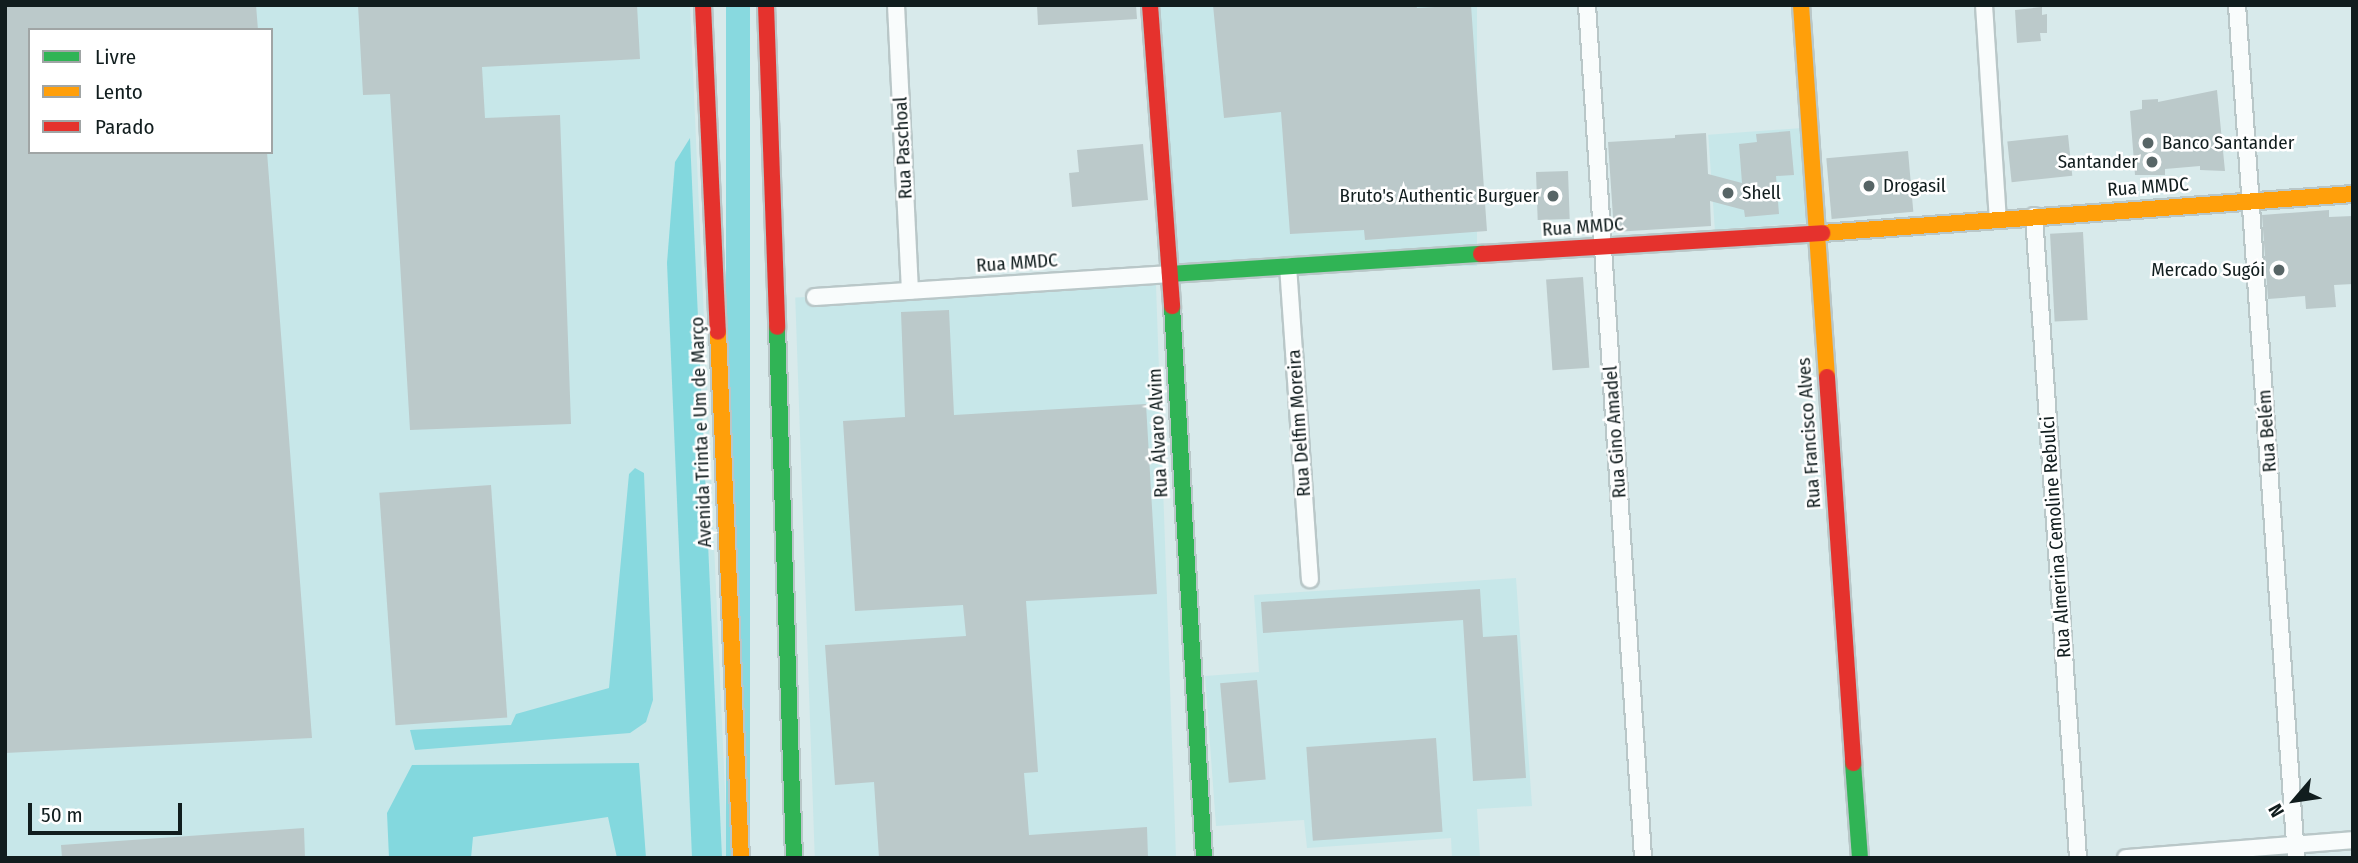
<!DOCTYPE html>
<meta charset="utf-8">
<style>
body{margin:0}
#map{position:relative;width:2358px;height:863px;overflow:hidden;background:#d8eaeb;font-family:"Fira Sans Condensed",sans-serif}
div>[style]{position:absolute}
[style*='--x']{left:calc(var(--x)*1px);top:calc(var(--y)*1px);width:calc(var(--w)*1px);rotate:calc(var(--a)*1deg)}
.built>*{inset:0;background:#c7e7e9;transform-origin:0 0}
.green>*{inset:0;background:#88d9df;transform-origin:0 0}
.forest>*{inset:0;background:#83d8de}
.building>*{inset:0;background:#bbc9ca;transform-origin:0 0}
.roads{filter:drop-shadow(2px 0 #b9c7c8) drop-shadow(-2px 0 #b9c7c8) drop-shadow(0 2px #b9c7c8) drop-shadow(0 -2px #b9c7c8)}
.street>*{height:16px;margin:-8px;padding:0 8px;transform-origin:8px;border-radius:8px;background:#f9fcfc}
.fast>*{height:16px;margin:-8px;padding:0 8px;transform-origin:8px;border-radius:8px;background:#30b455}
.slow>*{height:16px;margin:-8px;padding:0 8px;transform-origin:8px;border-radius:8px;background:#ff9f0a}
.jam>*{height:16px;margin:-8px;padding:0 8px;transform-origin:8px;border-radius:8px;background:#e5322d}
.dots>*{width:19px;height:19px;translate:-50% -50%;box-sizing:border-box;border:4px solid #fff;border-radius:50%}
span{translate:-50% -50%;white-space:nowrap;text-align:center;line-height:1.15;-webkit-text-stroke:5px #fff;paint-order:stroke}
.poi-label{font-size:19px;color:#111d1e}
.left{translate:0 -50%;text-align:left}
.right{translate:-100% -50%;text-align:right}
.street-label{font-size:19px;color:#111d1e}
.frame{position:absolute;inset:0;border:7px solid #111d1e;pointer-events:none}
.legend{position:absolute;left:28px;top:28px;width:245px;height:126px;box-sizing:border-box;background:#fff;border:2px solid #a0a5a5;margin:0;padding:9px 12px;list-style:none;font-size:21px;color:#111d1e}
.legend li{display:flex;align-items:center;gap:14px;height:35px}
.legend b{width:35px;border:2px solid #a0a5a5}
.north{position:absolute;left:2260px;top:765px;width:70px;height:70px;-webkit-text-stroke:5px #fff;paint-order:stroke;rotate:241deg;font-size:19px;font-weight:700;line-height:28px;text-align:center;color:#111d1e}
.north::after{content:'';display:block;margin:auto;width:24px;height:32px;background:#111d1e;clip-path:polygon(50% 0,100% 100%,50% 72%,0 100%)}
.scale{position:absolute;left:28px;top:803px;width:154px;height:32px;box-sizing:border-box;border:4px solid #111d1e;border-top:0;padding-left:9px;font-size:21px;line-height:24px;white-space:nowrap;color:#111d1e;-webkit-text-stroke:5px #fff;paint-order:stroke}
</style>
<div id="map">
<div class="built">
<i style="clip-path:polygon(evenodd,5px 5px,690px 5px,728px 858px,5px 858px,5px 5px,30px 30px,271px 30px,271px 152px,30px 152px,30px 30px)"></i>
<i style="left:1161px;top:5px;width:316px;height:261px"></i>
<i style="left:1803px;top:128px;width:95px;height:95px;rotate:86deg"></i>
<i style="left:1156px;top:285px;width:573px;height:361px;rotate:88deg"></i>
<i style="clip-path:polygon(1516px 578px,1532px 806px,1477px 809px,1480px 858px,1452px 858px,1451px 838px,1307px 848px,1304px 820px,1216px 826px,1205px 676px,1259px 672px,1254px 595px)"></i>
</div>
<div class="green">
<i style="left:726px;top:5px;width:24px;height:854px"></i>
<i style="clip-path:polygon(635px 468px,644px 473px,653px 700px,646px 722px,630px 733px,415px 750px,410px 730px,511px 725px,516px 714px,609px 688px,629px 474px)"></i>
</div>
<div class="forest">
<i style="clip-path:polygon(690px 138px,722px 858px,692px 858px,667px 263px,675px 162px)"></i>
<i style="clip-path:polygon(639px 763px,646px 858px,617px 858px,608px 817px,473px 837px,471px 858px,389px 858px,387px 813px,412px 765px)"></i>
</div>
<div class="building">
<i style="clip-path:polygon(5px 5px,256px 5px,258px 30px,30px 30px,30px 152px,267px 152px,312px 738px,5px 753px)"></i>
<i style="clip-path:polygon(358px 5px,637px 5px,640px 59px,482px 67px,485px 118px,560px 115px,571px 424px,410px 430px,390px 94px,363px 95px)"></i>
<i style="clip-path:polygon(1037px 5px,1136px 5px,1137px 19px,1038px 25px)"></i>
<i style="clip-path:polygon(1213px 5px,1416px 5px,1417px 8px,1471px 5px,1487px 231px,1365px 240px,1364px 230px,1290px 234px,1281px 112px,1224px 118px)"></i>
<i style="clip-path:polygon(2042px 7px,2042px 15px,2047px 14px,2047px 33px,2040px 33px,2041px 41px,2017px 43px,2015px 10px)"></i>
<i style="clip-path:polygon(2217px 90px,2225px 171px,2200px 170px,2200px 166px,2165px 169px,2165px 175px,2135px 175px,2130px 111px,2142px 109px,2142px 100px,2158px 99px,2158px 102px)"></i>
<i style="clip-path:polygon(1790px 131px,1794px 175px,1776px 176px,1779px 214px,1745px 217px,1744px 210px,1710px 201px,1711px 226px,1614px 232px,1608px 142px,1675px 138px,1675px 135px,1706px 133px,1708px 174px,1742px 183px,1739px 144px,1757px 142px,1756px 134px)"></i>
<i style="left:2068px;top:135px;width:41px;height:61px;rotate:84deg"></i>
<i style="clip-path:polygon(1143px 144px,1148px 200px,1072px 207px,1069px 173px,1079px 172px,1077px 150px)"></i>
<i style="left:1908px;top:151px;width:61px;height:82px;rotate:85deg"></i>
<i style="left:1568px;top:171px;width:48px;height:32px;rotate:88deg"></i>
<i style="clip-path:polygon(2329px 210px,2329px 217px,2353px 216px,2353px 284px,2334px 285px,2336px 307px,2306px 309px,2305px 296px,2268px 299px,2262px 215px)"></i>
<i style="left:2083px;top:232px;width:88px;height:33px;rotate:87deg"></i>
<i style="left:1583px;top:277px;width:91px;height:37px;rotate:86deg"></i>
<i style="clip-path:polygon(949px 310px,954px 415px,1146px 404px,1157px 594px,1026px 601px,1038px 772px,1024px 773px,1029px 835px,1147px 827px,1148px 858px,879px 858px,874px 782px,835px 785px,825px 645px,966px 636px,963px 605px,855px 611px,843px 421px,905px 417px,901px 312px)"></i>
<i style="left:491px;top:485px;width:233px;height:112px;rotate:86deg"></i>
<i style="clip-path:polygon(1480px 589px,1483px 637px,1517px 635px,1526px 778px,1473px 781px,1463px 620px,1263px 633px,1261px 602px)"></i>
<i style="left:1257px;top:680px;width:100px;height:37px;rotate:85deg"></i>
<i style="left:1436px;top:738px;width:94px;height:130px;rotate:86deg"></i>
<i style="clip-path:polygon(304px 828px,305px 858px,62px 858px,61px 845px)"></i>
</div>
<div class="roads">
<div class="street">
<i style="--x:896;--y:5;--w:286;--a:87.2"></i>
<i style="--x:1587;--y:5;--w:855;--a:86.24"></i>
<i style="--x:1984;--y:5;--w:214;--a:86.3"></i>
<i style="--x:2237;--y:5;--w:855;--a:86.04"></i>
<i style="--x:2034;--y:216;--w:644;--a:86.08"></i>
<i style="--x:1288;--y:266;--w:314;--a:86"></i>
<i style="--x:815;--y:297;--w:356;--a:-3.7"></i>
<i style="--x:2126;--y:858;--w:228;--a:-4.5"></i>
</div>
<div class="fast">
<i style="--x:1170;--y:274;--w:312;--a:-3.7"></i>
<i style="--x:1172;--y:306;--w:553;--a:86.68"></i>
<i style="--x:777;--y:327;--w:531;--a:88.17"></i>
<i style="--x:1853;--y:763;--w:95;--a:85.8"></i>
</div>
<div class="slow">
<i style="--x:1801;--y:5;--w:373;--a:86"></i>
<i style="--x:1822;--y:233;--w:532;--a:-4.2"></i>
<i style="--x:718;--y:332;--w:527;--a:87.5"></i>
</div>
<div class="jam">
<i style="--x:703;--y:5;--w:327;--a:87.4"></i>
<i style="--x:766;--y:5;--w:322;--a:88"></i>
<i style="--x:1150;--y:5;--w:302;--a:85.8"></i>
<i style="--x:1481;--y:254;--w:342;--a:-3.5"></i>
<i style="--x:1827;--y:377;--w:387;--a:86.1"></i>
</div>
</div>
<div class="dots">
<i style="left:2148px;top:143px;background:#576566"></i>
<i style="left:2152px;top:162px;background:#576566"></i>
<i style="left:1869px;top:186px;background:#576566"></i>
<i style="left:1728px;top:193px;background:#576566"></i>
<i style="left:1553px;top:196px;background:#576566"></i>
<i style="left:2279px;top:270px;background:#576566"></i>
</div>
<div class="poi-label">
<span class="left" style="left:2162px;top:143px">Banco Santander</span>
<span class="right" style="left:2138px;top:162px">Santander</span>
<span class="left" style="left:1883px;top:186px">Drogasil</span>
<span class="left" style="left:1742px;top:193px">Shell</span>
<span class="right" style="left:1539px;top:196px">Bruto's Authentic Burguer</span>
<span class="right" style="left:2265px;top:270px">Mercado Sugói</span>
</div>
<div class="street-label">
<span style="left:903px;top:148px;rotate:-93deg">Rua Paschoal</span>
<span style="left:2148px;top:187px;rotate:-4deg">Rua MMDC</span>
<span style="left:1583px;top:227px;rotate:-4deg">Rua MMDC</span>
<span style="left:1017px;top:263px;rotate:-4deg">Rua MMDC</span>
<span style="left:1299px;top:423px;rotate:-94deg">Rua Delfim Moreira</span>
<span style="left:2267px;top:431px;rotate:-94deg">Rua Belém</span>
<span style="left:701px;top:432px;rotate:-92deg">Avenida Trinta e Um de Março</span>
<span style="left:1615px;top:432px;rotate:-94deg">Rua Gino Amadel</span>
<span style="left:1158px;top:433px;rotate:-93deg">Rua Álvaro Alvim</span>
<span style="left:1809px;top:433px;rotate:-94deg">Rua Francisco Alves</span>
<span style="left:2056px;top:537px;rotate:-94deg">Rua Almerina Cemoline Rebulci</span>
</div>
<div class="frame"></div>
<ul class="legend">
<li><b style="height:9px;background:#30b455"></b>Livre</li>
<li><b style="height:9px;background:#ff9f0a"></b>Lento</li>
<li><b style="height:9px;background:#e5322d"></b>Parado</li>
</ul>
<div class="north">N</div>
<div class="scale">50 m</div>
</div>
